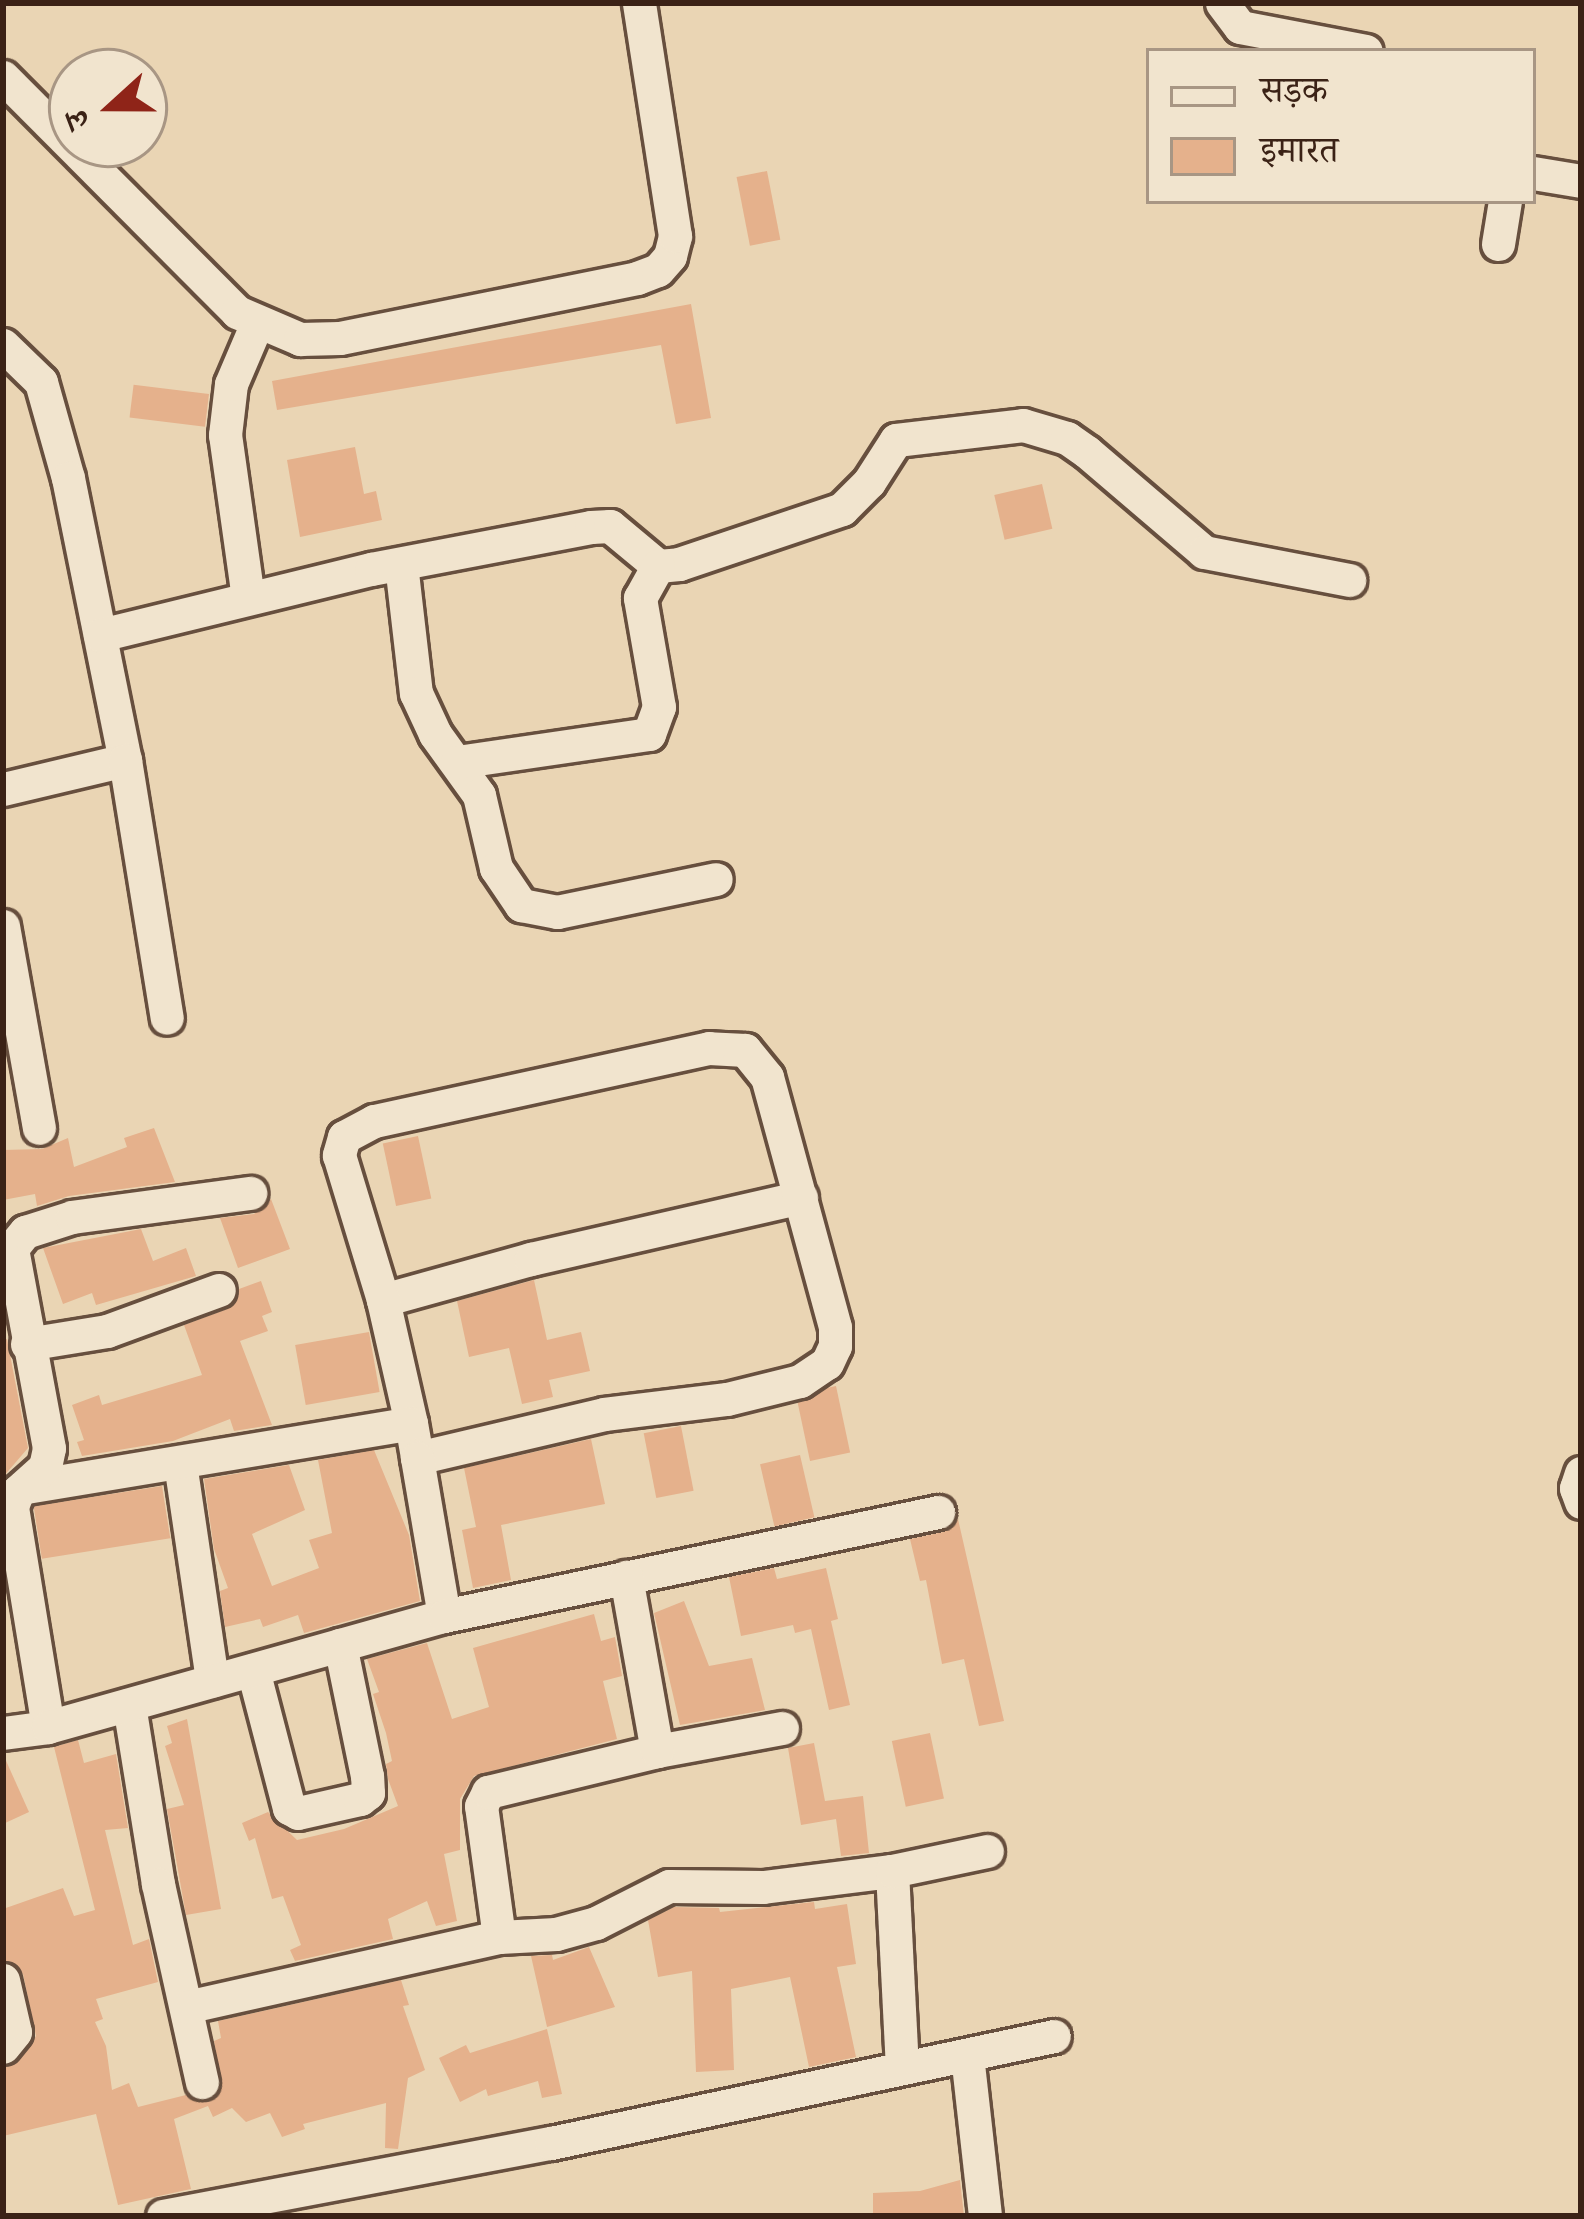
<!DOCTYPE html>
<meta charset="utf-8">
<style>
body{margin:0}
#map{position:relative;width:1584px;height:2219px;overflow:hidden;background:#ead5b4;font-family:"IM FELL Great Primer","Noto Serif Devanagari",serif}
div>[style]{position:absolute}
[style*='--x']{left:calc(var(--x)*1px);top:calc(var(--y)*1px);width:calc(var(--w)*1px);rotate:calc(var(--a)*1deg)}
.building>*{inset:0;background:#e5b18c;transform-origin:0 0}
.roads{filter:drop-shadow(3px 0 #674f3e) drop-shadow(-3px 0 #674f3e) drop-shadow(0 3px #674f3e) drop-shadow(0 -3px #674f3e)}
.minor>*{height:33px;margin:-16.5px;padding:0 16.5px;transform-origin:16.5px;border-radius:16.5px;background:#f1e4ce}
span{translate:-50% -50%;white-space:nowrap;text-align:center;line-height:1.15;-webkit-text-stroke:9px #f1e4ce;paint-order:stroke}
.frame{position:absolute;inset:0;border:6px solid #3b2216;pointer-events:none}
.legend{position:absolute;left:1146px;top:48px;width:390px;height:156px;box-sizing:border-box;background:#f1e4ce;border:3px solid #a89684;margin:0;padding:15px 21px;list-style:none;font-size:36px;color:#3b2216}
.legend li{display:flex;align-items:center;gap:24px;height:60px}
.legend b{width:60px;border:3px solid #a89684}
.north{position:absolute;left:48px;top:48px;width:120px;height:120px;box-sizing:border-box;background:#f1e4ce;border:3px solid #a89684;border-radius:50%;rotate:249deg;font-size:33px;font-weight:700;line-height:48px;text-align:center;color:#3b2216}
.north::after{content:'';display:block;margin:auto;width:42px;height:54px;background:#8f2418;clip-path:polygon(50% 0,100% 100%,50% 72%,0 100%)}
</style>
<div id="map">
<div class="building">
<i style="left:767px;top:171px;width:70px;height:31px;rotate:79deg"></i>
<i style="clip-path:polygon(691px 304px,711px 418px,676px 424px,661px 345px,277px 410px,272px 381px)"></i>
<i style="left:209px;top:394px;width:33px;height:76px;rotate:97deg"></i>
<i style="clip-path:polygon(355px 447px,364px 494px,376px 491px,382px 520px,300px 537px,287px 460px)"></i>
<i style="left:1042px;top:484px;width:46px;height:49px;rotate:77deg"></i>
<i style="clip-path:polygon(154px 1128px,175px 1182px,69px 1196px,37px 1206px,35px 1194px,3px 1200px,3px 1150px,42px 1149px,68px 1138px,74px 1167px,127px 1147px,124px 1138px)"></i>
<i style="left:418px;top:1136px;width:64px;height:36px;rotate:78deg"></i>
<i style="clip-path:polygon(271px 1199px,290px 1249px,238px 1268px,220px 1218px,254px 1214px)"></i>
<i style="clip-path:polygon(141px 1229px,153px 1261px,186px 1248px,196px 1276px,96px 1305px,92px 1293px,63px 1304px,43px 1248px)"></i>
<i style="clip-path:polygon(534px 1280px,547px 1340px,581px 1332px,590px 1371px,549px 1380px,553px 1397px,522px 1404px,509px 1348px,469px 1357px,457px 1301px)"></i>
<i style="clip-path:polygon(261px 1281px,272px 1312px,262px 1316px,268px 1331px,240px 1341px,272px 1425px,234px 1431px,230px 1419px,173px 1441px,82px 1456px,77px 1442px,84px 1440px,72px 1405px,99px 1395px,102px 1405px,202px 1375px,184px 1325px,227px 1309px,239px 1289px)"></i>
<i style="left:369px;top:1332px;width:61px;height:75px;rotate:80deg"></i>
<i style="clip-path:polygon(7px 1339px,28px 1448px,3px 1477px,3px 1340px)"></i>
<i style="left:836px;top:1386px;width:68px;height:41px;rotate:78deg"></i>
<i style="left:681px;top:1426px;width:66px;height:38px;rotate:79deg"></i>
<i style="clip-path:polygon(591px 1439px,605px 1504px,501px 1525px,511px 1580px,473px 1588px,462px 1530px,476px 1527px,464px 1468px)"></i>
<i style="clip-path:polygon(374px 1450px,409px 1535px,420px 1601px,304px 1633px,298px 1615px,263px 1627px,260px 1619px,225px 1627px,220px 1591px,228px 1588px,214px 1549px,204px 1479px,289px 1465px,305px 1510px,252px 1534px,272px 1586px,319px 1568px,309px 1540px,332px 1533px,318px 1460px)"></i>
<i style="left:800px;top:1455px;width:64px;height:41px;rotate:77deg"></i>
<i style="left:162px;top:1486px;width:53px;height:130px;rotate:81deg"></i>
<i style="clip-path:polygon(958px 1519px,1004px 1721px,979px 1726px,964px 1659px,942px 1664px,926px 1580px,920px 1581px,910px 1539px,943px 1532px)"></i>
<i style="clip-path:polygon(774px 1568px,777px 1579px,826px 1568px,838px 1619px,831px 1621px,850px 1705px,829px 1710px,811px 1629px,795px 1633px,793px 1625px,741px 1636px,729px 1577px)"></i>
<i style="clip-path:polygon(684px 1601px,709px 1666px,752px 1658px,765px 1710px,680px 1725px,654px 1613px)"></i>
<i style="clip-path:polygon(594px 1614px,601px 1641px,615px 1637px,622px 1676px,603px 1681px,617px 1739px,474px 1776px,460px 1799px,460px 1850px,444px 1854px,457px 1921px,436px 1926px,427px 1901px,388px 1919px,393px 1939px,295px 1961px,290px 1950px,301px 1945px,283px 1896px,272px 1899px,255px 1838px,249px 1841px,242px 1823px,268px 1812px,297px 1840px,344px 1829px,398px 1806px,388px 1779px,386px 1764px,392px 1761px,386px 1733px,373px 1694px,379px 1692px,367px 1659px,427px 1643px,452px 1719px,489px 1707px,473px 1648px)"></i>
<i style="clip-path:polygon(187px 1719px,221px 1909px,186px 1915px,167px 1809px,184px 1805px,165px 1746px,172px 1743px,167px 1726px)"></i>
<i style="left:930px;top:1733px;width:67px;height:39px;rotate:78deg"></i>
<i style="clip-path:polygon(78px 1740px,84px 1763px,116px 1754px,128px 1828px,105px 1830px,133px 1945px,149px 1939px,158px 1982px,96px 1999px,103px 2019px,95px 2022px,106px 2046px,112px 2090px,129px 2083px,138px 2107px,186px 2095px,208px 2102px,222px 2087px,214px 2041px,221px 2038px,218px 2021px,401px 1980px,409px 2005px,403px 2006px,425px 2070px,408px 2078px,398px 2149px,385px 2148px,386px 2103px,303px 2124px,305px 2129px,282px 2137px,270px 2113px,246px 2122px,232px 2108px,213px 2117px,208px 2106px,174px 2119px,191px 2189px,118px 2205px,96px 2114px,3px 2136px,3px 2068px,19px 2060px,36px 2036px,23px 1974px,3px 1960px,3px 1909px,63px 1888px,74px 1916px,95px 1910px,54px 1747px)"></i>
<i style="clip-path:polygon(814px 1743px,825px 1801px,863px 1796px,869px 1853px,841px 1856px,836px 1819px,801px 1825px,788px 1748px)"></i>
<i style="clip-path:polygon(3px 1754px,29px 1812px,3px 1824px)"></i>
<i style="clip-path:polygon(814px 1902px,815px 1909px,847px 1904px,856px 1964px,837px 1967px,856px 2057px,809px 2067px,790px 1977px,731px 1989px,734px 2070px,696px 2072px,692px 1971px,658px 1977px,648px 1920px,674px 1907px,719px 1908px,720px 1912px)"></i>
<i style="clip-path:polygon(589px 1947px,615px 2007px,547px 2027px,531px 1956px,552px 1955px,553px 1960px)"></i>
<i style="clip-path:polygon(547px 2029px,562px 2094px,542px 2098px,538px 2081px,488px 2096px,486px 2089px,460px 2102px,439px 2058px,466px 2045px,470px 2053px)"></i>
<i style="clip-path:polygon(960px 2180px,964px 2216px,873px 2216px,873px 2193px,920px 2191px)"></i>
</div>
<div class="roads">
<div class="minor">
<i style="--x:1222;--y:3;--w:30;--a:53"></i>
<i style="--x:1240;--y:27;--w:128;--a:10.8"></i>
<i style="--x:3;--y:77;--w:332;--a:45.1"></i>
<i style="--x:237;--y:312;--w:69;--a:23.2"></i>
<i style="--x:300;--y:339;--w:40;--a:-1.4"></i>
<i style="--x:340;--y:338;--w:303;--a:-11.4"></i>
<i style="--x:637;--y:278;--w:22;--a:-21"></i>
<i style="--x:658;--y:270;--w:18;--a:-49"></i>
<i style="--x:670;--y:256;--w:21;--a:-76"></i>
<i style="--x:675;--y:236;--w:236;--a:-98.8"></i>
<i style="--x:1533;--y:173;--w:49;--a:9.5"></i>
<i style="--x:1498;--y:244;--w:44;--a:-80.8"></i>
<i style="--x:3;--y:345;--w:53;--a:44.2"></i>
<i style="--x:41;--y:382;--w:100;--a:74.3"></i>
<i style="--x:68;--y:478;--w:288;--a:78.6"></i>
<i style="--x:125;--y:760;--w:125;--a:166.6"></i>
<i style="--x:401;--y:564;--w:130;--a:83.4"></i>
<i style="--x:416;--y:693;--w:45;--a:65.1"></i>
<i style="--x:435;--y:734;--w:75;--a:54.2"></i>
<i style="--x:479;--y:795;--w:75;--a:76.9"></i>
<i style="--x:496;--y:868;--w:45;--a:56"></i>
<i style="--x:521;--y:905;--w:37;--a:11"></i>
<i style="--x:557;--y:912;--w:162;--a:-11.7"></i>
<i style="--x:248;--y:598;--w:165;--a:-98"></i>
<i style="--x:225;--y:435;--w:51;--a:-83.3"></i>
<i style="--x:231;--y:384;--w:66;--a:-66.9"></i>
<i style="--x:100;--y:635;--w:279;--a:-13.7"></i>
<i style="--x:371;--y:569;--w:224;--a:-10.8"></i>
<i style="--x:591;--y:527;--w:19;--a:-3"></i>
<i style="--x:610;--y:526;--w:62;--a:39.8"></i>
<i style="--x:658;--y:566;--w:21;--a:-5"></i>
<i style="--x:679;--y:564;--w:172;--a:-18.6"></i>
<i style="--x:842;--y:509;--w:38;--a:-45"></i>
<i style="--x:869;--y:482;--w:50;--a:-57.3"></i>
<i style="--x:896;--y:440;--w:128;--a:-6.7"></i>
<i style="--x:1023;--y:425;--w:46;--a:16.5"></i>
<i style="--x:1067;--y:438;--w:24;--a:35"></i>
<i style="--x:1087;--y:452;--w:154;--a:40.5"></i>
<i style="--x:1204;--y:552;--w:148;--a:10.9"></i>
<i style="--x:125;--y:760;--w:261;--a:80.8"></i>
<i style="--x:457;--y:762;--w:194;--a:-8.3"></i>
<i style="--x:649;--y:734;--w:29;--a:-70"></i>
<i style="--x:659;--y:707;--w:111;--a:-99.9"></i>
<i style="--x:640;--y:598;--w:37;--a:-61"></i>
<i style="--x:3;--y:926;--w:205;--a:79.9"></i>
<i style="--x:383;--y:1300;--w:154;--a:-15.5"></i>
<i style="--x:531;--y:1259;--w:277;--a:-12.9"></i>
<i style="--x:27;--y:1344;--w:81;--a:-9.2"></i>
<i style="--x:107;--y:1331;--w:119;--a:-20.1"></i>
<i style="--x:417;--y:1458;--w:192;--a:-13.2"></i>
<i style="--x:604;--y:1414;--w:124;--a:-7"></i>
<i style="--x:727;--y:1399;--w:75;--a:-13.9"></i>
<i style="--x:800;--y:1381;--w:32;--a:-34"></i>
<i style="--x:827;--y:1363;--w:19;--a:-65"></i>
<i style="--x:835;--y:1346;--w:19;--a:-90"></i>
<i style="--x:835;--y:1327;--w:259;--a:-105.2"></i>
<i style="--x:767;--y:1077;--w:35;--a:-129"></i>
<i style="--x:745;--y:1050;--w:36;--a:-177"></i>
<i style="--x:709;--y:1048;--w:343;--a:167.7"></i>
<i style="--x:374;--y:1121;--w:34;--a:152"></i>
<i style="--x:344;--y:1137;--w:19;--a:106"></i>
<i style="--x:339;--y:1155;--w:152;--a:73.1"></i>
<i style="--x:383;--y:1300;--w:126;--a:77.2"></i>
<i style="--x:411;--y:1423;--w:36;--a:80"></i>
<i style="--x:417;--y:1458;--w:160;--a:80.3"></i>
<i style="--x:180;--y:1463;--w:220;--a:81.6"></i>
<i style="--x:1581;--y:1473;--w:16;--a:108"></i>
<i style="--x:1576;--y:1488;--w:15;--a:70"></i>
<i style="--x:26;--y:1487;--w:390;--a:-9.4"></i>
<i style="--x:253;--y:1670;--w:143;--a:75.4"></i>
<i style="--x:289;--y:1808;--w:10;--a:29"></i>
<i style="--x:298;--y:1813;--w:64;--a:-12.7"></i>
<i style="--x:360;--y:1799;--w:10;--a:-37"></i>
<i style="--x:368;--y:1793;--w:17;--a:-93"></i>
<i style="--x:367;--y:1776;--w:134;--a:-101.6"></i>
<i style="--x:129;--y:1705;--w:181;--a:80.8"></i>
<i style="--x:158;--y:1884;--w:203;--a:77.5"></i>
<i style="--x:48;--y:1727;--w:224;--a:-99.3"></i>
<i style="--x:12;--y:1506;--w:16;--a:-68"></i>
<i style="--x:18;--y:1491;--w:36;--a:-42"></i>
<i style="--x:45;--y:1467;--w:19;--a:-78"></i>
<i style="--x:49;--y:1448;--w:203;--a:-100.5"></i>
<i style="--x:12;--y:1248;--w:21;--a:-51"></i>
<i style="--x:25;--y:1232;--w:49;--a:-17.7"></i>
<i style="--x:72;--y:1217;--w:180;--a:-7.7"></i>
<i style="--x:3;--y:1733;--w:45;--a:-7.6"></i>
<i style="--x:48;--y:1727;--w:411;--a:-15.7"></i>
<i style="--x:444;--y:1616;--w:505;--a:-11.89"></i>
<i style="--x:657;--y:1751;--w:127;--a:-10.4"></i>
<i style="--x:892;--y:1871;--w:197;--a:87.1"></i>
<i style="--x:499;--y:1937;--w:132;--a:-97.8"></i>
<i style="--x:481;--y:1806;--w:16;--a:-63"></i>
<i style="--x:488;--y:1792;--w:174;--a:-13.6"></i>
<i style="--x:657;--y:1751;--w:177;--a:-100.1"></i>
<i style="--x:3;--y:1980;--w:53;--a:77"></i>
<i style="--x:15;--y:2032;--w:19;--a:129"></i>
<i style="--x:186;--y:2007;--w:321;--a:-12.6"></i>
<i style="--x:499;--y:1937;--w:57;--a:-3"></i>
<i style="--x:556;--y:1934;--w:41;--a:-15.4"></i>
<i style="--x:596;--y:1923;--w:82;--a:-26.9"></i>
<i style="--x:669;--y:1886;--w:94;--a:0.6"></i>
<i style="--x:763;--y:1887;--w:130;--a:-7.1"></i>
<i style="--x:892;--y:1871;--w:97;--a:-11.9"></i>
<i style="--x:967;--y:2055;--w:162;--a:83.6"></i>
<i style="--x:163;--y:2216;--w:395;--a:-10.7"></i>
<i style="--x:551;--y:2143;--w:514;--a:-12.01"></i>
</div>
</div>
<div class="frame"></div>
<ul class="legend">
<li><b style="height:15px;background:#f1e4ce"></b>सड़क</li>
<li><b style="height:33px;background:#e5b18c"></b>इमारत</li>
</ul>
<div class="north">उ</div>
</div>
